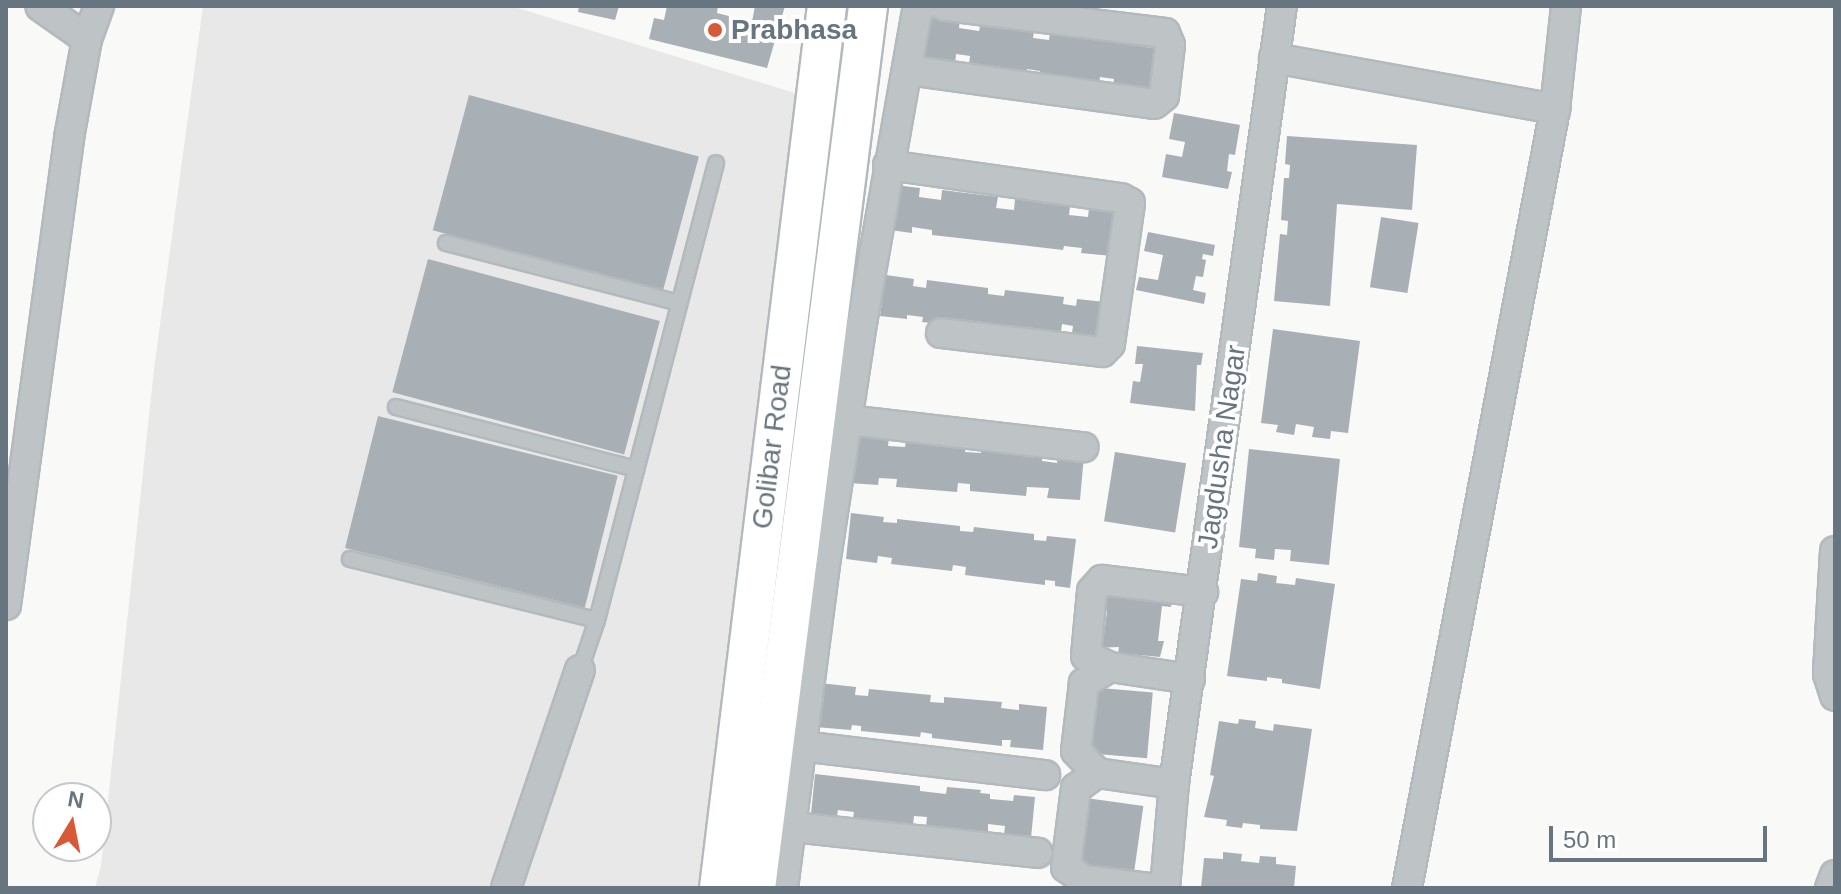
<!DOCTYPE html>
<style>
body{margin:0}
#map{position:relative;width:1841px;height:894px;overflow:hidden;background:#f9f9f7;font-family:Helvetica,sans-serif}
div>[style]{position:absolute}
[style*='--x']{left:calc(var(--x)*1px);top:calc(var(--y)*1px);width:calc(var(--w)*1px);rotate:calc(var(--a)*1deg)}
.built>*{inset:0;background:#e7e8e7}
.building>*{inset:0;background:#a8afb5;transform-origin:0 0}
.roads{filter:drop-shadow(2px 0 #b3b9bd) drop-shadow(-2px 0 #b3b9bd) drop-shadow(0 2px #b3b9bd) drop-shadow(0 -2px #b3b9bd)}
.lane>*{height:14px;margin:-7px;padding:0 7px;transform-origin:7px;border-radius:7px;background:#bec3c6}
.street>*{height:28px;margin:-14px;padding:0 14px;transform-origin:14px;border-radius:14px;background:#bec3c6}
.secondary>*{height:38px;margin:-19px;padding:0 19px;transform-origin:19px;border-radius:19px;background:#fff}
.dots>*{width:22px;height:22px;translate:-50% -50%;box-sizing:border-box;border:4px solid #fff;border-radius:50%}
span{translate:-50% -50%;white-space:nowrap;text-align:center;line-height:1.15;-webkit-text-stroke:8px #fff;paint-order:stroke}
.poi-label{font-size:28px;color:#66757f;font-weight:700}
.left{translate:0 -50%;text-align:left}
.street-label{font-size:28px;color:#66757f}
.frame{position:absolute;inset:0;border:8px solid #66757f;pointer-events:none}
.north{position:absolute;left:32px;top:782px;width:80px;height:80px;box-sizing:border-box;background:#fff;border:2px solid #c2c8cc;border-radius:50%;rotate:10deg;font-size:22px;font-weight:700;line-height:32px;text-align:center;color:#66757f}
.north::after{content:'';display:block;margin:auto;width:28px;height:36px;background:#d75938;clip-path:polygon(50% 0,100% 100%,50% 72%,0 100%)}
.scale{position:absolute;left:1549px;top:826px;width:218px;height:36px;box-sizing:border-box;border:4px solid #66757f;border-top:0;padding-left:10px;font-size:24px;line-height:28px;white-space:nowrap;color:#66757f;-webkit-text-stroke:6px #fff;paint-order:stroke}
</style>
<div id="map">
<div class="built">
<i style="clip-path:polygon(203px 6px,511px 6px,798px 94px,702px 888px,95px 888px,101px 866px,154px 369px)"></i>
</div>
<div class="building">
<i style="clip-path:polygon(579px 6px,619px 6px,615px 20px,578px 12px)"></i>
<i style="clip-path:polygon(667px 6px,718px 6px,717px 13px,752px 22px,755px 6px,785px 6px,767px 68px,649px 39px,654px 18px,664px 20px)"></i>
<i style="clip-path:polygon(928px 15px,960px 20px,959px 28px,979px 31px,981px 23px,1034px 31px,1033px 38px,1049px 40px,1050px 33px,1159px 49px,1153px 94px,1113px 88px,1114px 79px,1100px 77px,1099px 86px,1039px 77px,1040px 71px,1027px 69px,1026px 75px,1004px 72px,1004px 69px,969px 64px,970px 56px,956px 54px,955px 65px,921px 60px)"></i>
<i style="left:469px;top:95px;width:238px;height:140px;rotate:15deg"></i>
<i style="clip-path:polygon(1174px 113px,1240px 125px,1235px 155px,1229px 154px,1227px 171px,1232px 172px,1228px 189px,1162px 177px,1166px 154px,1182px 157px,1185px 142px,1169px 139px)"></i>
<i style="clip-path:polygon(1287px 136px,1417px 145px,1412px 210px,1337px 204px,1330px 306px,1274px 301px,1280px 234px,1287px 235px,1288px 221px,1281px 220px,1284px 178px,1289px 178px,1290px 165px,1285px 164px)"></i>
<i style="clip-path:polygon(895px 185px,920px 188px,919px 197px,941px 200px,942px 190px,998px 197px,996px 208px,1014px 210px,1015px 199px,1070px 206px,1069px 215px,1088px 217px,1089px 208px,1117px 211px,1112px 256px,1081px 253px,1082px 248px,1064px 246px,1063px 250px,932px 235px,932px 230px,912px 227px,912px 233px,890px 230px)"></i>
<i style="left:1381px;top:217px;width:38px;height:71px;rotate:9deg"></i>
<i style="clip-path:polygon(1148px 232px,1215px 245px,1213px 256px,1203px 254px,1202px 259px,1206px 260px,1203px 277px,1196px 276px,1193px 290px,1206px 293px,1204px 304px,1136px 290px,1139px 277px,1158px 280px,1163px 255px,1144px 251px)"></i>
<i style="left:428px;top:259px;width:240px;height:138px;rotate:15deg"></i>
<i style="clip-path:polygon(886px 275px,914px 279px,913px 286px,926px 288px,927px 280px,988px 288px,988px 294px,1004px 296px,1005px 290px,1064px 297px,1063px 304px,1076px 306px,1077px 299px,1105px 302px,1100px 344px,1071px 340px,1073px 326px,1062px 324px,1060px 339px,996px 331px,997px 325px,983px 323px,983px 329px,922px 322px,923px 317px,907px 315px,907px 319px,880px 316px)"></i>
<i style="clip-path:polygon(1273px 329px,1360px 341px,1348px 433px,1331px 431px,1330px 439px,1312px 437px,1314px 427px,1296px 424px,1294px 435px,1276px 432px,1278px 425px,1261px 423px)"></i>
<i style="clip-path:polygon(1137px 346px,1203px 353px,1201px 365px,1197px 365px,1195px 411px,1130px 403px,1133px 381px,1140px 382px,1143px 364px,1135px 364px)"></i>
<i style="left:378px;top:416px;width:247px;height:136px;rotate:14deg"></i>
<i style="clip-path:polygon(853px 435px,889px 438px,888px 446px,905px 447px,906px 440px,966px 445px,965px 452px,981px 453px,981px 446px,1042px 452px,1042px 461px,1057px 463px,1058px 453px,1084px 455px,1080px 500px,1047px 498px,1049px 488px,1027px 487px,1026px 496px,970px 491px,970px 484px,958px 483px,957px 492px,896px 487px,897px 479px,879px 478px,878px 485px,849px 483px)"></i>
<i style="clip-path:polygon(1249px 449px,1340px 459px,1329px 565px,1290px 561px,1291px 550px,1275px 549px,1274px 560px,1255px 558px,1256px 549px,1239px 547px)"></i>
<i style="left:1115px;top:452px;width:72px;height:70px;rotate:9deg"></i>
<i style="clip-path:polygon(851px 513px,884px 517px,883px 522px,897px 523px,897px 519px,960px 526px,960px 531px,973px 532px,974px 527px,1034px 534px,1034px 540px,1046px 541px,1047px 536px,1076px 539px,1070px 588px,1055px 586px,1055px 581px,1045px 580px,1045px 585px,965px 575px,966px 567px,953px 565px,952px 571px,891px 564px,892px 558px,878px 556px,877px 563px,846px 559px)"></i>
<i style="clip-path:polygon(1258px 573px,1277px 576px,1276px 583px,1295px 585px,1296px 578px,1335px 584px,1320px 689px,1282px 683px,1282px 679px,1267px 677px,1267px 681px,1227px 676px,1241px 579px,1257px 581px)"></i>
<i style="clip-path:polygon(1099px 590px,1172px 598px,1171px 607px,1162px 606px,1158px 641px,1164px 641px,1160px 657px,1118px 653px,1119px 647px,1093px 648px,1095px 634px,1104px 635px,1107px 611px,1097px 609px)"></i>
<i style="clip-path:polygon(820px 683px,856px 687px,855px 695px,868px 696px,869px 689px,931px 695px,930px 702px,944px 703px,944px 697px,1002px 702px,1001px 708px,1019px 710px,1019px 704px,1047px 707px,1043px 750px,1010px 747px,1011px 740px,1002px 740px,1002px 746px,932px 738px,932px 734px,921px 732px,920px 737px,861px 731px,861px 726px,852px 725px,851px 730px,815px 727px)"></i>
<i style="left:1089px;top:687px;width:64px;height:66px;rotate:5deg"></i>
<i style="clip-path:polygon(1239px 719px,1256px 721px,1255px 728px,1273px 731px,1274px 724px,1312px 729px,1297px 831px,1260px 829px,1260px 825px,1243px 823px,1242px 828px,1226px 826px,1227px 820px,1204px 817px,1214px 776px,1210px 775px,1219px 721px,1238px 724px)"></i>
<i style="clip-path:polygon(815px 774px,920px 786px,920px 791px,946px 794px,947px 787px,981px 790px,980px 793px,990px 794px,990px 799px,1013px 801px,1014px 795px,1035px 797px,1031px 838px,1004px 835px,1005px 826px,988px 824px,988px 834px,926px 827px,927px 817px,914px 816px,913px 825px,853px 818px,854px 812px,838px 810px,837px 816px,811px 814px)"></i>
<i style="left:1079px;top:797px;width:65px;height:68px;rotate:8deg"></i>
<i style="clip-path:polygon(1223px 852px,1242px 854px,1241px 861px,1259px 863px,1260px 856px,1276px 857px,1276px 864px,1296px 866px,1294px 888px,1201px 888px,1204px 858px,1223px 859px)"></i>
</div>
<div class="roads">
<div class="lane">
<i style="--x:446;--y:243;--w:241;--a:14.4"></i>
<i style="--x:396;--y:407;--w:248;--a:14.5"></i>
<i style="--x:350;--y:559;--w:254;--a:13.9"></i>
<i style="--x:580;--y:670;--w:53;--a:-71.2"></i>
<i style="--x:597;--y:620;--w:472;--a:-75.4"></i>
</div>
<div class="street">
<i style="--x:87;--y:39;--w:35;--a:-70"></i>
<i style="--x:1274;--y:58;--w:286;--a:10.3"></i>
<i style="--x:907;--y:70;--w:249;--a:7.8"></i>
<i style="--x:1154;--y:104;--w:13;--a:-39"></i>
<i style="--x:1164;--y:96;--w:51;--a:-83.3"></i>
<i style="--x:1170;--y:45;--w:13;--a:-113"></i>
<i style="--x:1165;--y:33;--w:222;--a:-173"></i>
<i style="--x:888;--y:165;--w:235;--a:8.1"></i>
<i style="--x:1121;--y:198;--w:10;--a:29"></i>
<i style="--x:1130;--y:203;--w:142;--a:98.1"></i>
<i style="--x:1110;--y:344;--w:11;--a:135"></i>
<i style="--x:1102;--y:352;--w:162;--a:-173.3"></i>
<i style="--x:848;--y:420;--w:237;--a:6.6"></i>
<i style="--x:1835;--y:551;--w:123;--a:93.3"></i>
<i style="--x:1828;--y:674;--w:23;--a:72"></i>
<i style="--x:6;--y:605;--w:471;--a:-82.3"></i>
<i style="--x:69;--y:138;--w:101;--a:-79.7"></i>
<i style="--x:87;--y:39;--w:57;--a:-144.9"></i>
<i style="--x:1110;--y:667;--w:31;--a:148"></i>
<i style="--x:1084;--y:683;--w:68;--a:96.7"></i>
<i style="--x:1076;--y:751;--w:30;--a:46"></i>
<i style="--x:1097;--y:773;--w:78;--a:8.1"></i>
<i style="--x:1190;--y:679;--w:81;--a:-171.5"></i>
<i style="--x:1110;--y:667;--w:26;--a:-155"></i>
<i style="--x:1086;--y:656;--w:65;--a:-84.7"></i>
<i style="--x:1092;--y:591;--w:15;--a:-48"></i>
<i style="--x:1102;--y:580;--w:102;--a:6.8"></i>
<i style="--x:801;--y:746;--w:246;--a:6.8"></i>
<i style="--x:1097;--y:773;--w:26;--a:144"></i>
<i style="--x:1076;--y:788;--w:80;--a:97.2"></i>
<i style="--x:1066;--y:867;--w:21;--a:37"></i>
<i style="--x:1083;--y:880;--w:67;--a:6.8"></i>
<i style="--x:773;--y:825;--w:266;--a:6"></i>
<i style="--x:506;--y:888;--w:230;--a:-71.3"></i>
<i style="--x:783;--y:888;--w:320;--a:-82.6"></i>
<i style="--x:824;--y:571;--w:251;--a:-81.3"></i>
<i style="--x:862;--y:323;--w:316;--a:-80"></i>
<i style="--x:917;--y:12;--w:8;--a:-45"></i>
<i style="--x:1165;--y:888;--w:104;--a:-85.1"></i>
<i style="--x:1174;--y:784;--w:785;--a:-82.1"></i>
<i style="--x:1407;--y:888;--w:793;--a:-79.24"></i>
<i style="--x:1555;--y:109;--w:104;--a:-83.9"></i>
<i style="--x:1830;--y:888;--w:14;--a:-69"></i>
</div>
<div class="secondary">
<i style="--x:719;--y:888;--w:889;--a:-83.02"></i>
<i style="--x:756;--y:888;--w:889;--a:-82.76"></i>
</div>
</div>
<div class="dots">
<i style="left:715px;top:30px;background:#d75938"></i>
</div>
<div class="poi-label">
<span class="left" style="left:731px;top:30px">Prabhasa</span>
</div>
<div class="street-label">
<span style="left:772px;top:447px;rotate:-83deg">Golibar Road</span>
<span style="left:1222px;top:447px;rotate:-82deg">Jagdusha Nagar</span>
</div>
<div class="frame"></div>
<div class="north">N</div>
<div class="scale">50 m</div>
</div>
